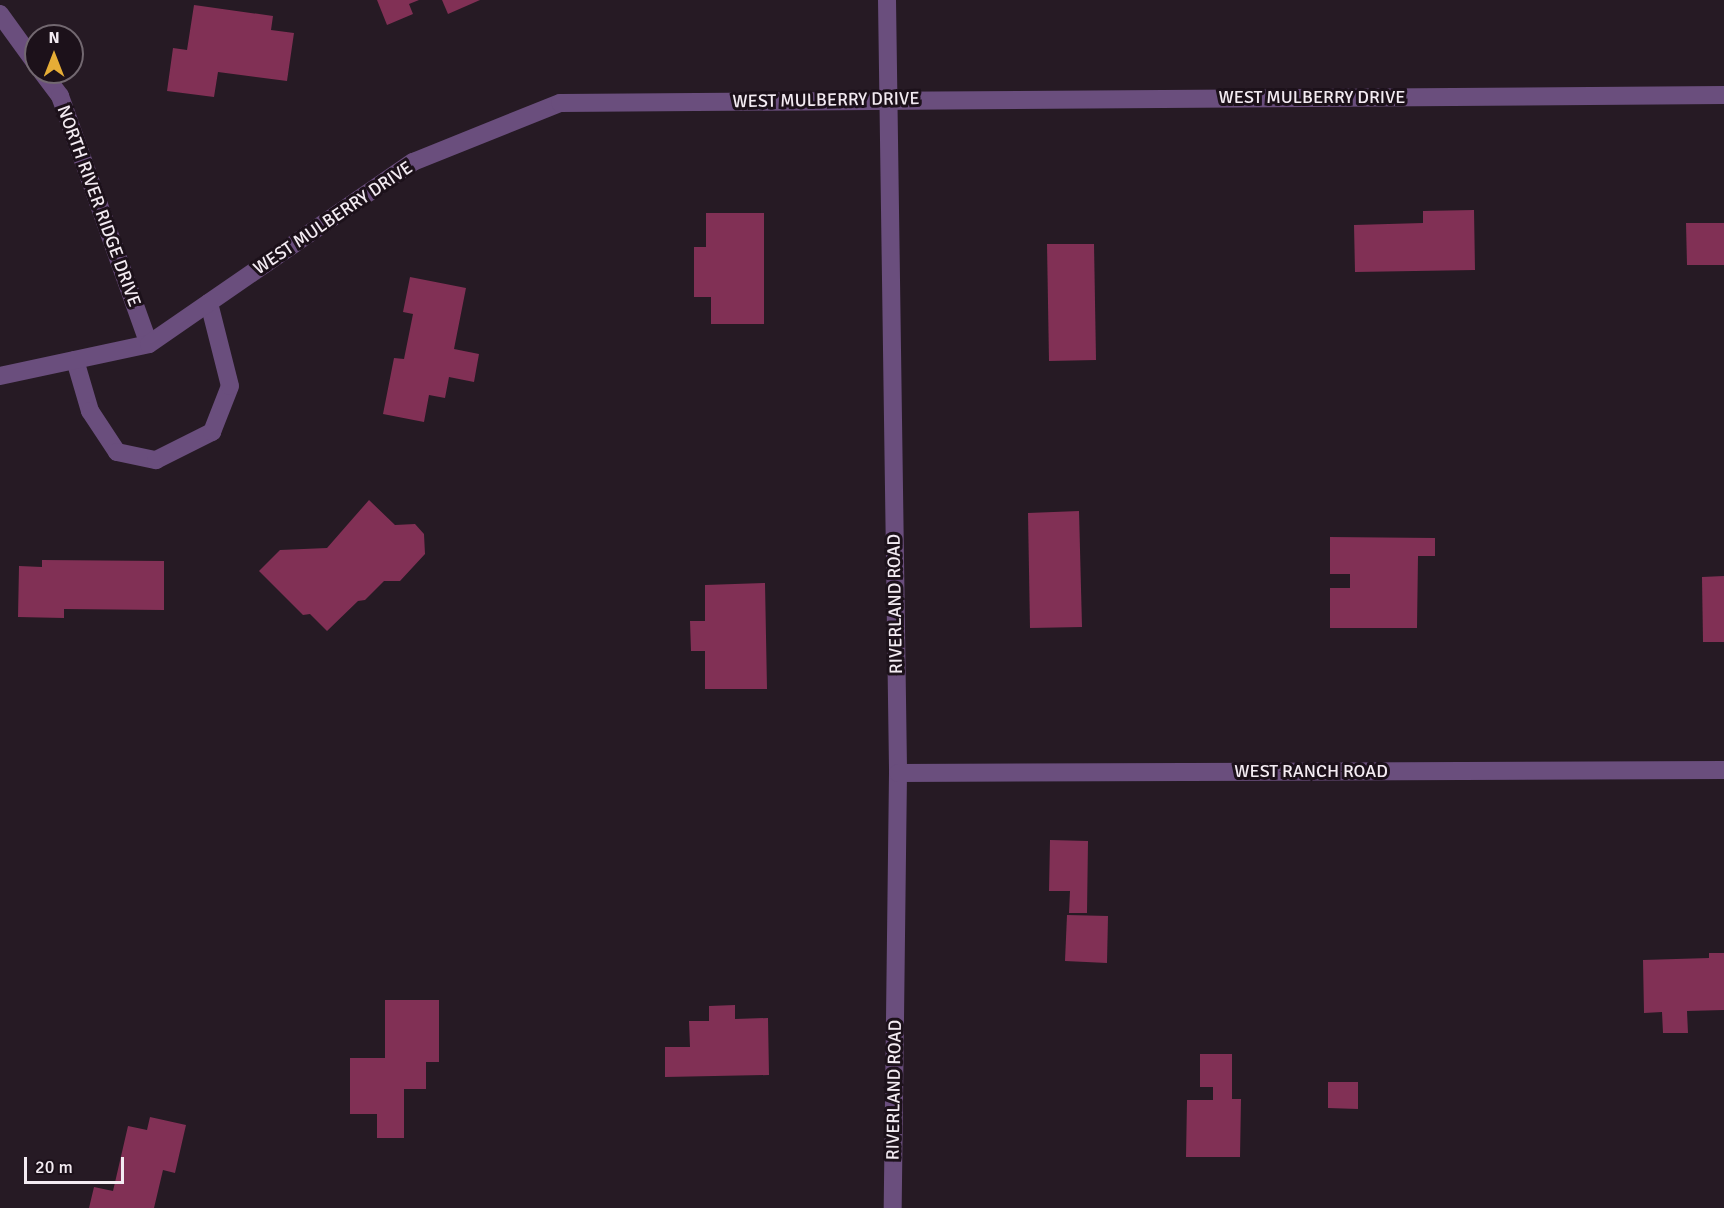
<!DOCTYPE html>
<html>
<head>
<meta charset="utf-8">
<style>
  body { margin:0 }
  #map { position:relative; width:1724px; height:1208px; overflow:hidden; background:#261a24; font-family:Signika,sans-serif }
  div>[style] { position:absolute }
  .building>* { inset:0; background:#813055 }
  .street>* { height:18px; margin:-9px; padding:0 9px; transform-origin:9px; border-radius:9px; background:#6a4e7d }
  span { translate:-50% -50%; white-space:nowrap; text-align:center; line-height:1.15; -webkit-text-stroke:6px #1c111a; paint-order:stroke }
  .street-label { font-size:18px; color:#f3ebf2 }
  .north { position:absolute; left:24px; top:24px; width:60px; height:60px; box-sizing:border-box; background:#1c111a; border:2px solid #726870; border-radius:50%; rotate:0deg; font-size:16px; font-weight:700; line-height:24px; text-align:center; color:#f3ebf2 }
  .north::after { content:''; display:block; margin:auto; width:21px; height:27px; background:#e6ad36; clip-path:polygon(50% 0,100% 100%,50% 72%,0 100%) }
  .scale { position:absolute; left:24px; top:1157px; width:100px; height:27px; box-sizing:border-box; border:3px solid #f3ebf2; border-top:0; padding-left:8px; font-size:18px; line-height:21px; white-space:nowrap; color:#f3ebf2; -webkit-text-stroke:4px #1c111a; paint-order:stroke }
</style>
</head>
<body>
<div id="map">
  <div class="building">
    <div style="clip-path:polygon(377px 0,419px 0,409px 4px,413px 14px,387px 25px)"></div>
    <div style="clip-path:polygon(442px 0,480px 0,448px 14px)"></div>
    <div style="clip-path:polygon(194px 5px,273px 16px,271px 30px,294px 33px,287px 81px,218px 72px,214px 97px,167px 91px,173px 48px,187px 50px)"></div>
    <div style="clip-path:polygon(1474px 210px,1475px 270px,1355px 272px,1354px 225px,1423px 223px,1423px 211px)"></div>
    <div style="clip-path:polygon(706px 213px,764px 213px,764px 324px,711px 324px,711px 297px,694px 297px,694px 247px,706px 247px)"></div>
    <div style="clip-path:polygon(1686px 223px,1724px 223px,1724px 265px,1687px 265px)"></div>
    <div style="clip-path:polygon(1047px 244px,1094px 244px,1096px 360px,1049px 361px)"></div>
    <div style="clip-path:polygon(410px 277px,466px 288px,454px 349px,479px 354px,474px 382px,449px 377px,445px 398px,429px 395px,424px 422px,383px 414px,394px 358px,404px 359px,413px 314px,403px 312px)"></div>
    <div style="clip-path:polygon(369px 500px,395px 525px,415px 524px,424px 534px,425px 554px,400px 581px,384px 581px,365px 600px,358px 601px,327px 631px,310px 614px,303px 615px,259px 571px,280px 550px,327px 548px)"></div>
    <div style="clip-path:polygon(1079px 511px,1082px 627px,1030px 628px,1028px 513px)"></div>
    <div style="clip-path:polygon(1330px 537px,1435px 538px,1435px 556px,1418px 556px,1417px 628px,1330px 628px,1330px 588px,1350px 588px,1350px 574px,1330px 574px)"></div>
    <div style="clip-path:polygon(42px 560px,164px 561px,164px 610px,64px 609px,64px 618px,18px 617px,19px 566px,42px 567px)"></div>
    <div style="clip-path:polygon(1724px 576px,1724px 642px,1703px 642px,1702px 577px)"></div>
    <div style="clip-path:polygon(765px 583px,767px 689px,705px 689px,705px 651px,691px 651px,690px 621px,705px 621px,705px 585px)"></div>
    <div style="clip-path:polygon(1050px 840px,1088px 841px,1087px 913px,1069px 913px,1070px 891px,1049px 891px)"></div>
    <div style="clip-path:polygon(1067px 915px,1108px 916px,1107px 963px,1065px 961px)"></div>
    <div style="clip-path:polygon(1709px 953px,1724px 953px,1724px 1010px,1687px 1011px,1688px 1033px,1663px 1033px,1662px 1012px,1644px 1013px,1643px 960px,1709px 958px)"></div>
    <div style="clip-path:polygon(385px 1000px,439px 1000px,439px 1062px,426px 1062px,426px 1089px,404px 1089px,404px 1138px,377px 1138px,377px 1114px,350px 1114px,350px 1058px,385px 1058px)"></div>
    <div style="clip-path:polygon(735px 1005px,735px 1019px,768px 1018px,769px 1075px,665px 1077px,665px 1047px,690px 1047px,689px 1021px,709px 1021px,709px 1006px)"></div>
    <div style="clip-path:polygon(1200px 1054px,1232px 1054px,1232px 1099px,1241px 1099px,1240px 1157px,1186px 1157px,1187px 1100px,1213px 1100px,1213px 1087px,1200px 1087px)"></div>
    <div style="clip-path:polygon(1328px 1082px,1358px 1082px,1358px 1109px,1328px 1108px)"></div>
    <div style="clip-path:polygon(150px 1117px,186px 1125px,175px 1173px,163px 1170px,154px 1208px,89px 1208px,94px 1187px,113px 1191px,128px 1126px,147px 1130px)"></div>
  </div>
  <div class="street">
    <div style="left:887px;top:0;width:773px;rotate:89.18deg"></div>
    <div style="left:898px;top:773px;width:435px;rotate:90.7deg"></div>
    <div style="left:0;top:14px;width:62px;rotate:54.2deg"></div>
    <div style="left:42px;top:72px;width:30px;rotate:53deg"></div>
    <div style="left:60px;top:96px;width:263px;rotate:70.3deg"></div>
    <div style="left:75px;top:360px;width:53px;rotate:73.6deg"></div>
    <div style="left:90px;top:411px;width:49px;rotate:56.6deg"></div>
    <div style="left:117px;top:452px;width:40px;rotate:12deg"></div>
    <div style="left:156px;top:460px;width:63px;rotate:-26.6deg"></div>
    <div style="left:212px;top:432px;width:49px;rotate:-68.6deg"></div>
    <div style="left:230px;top:386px;width:86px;rotate:-104.2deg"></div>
    <div style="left:0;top:376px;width:152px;rotate:-12.1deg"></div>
    <div style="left:149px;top:344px;width:321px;rotate:-34.6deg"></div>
    <div style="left:413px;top:162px;width:158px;rotate:-21.9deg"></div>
    <div style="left:560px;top:103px;width:1164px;rotate:-0.39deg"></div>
    <div style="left:898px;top:773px;width:826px;rotate:-0.21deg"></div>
  </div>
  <div class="street-label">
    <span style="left:1312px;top:97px">WEST MULBERRY DRIVE</span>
    <span style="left:826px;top:100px;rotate:-1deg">WEST MULBERRY DRIVE</span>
    <span style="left:99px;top:206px;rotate:70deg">NORTH RIVER RIDGE DRIVE</span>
    <span style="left:333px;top:218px;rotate:-34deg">WEST MULBERRY DRIVE</span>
    <span style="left:895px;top:604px;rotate:-91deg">RIVERLAND ROAD</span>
    <span style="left:1311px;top:771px">WEST RANCH ROAD</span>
    <span style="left:894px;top:1090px;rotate:-89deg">RIVERLAND ROAD</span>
  </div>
  <div class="north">N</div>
  <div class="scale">20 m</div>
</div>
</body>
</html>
